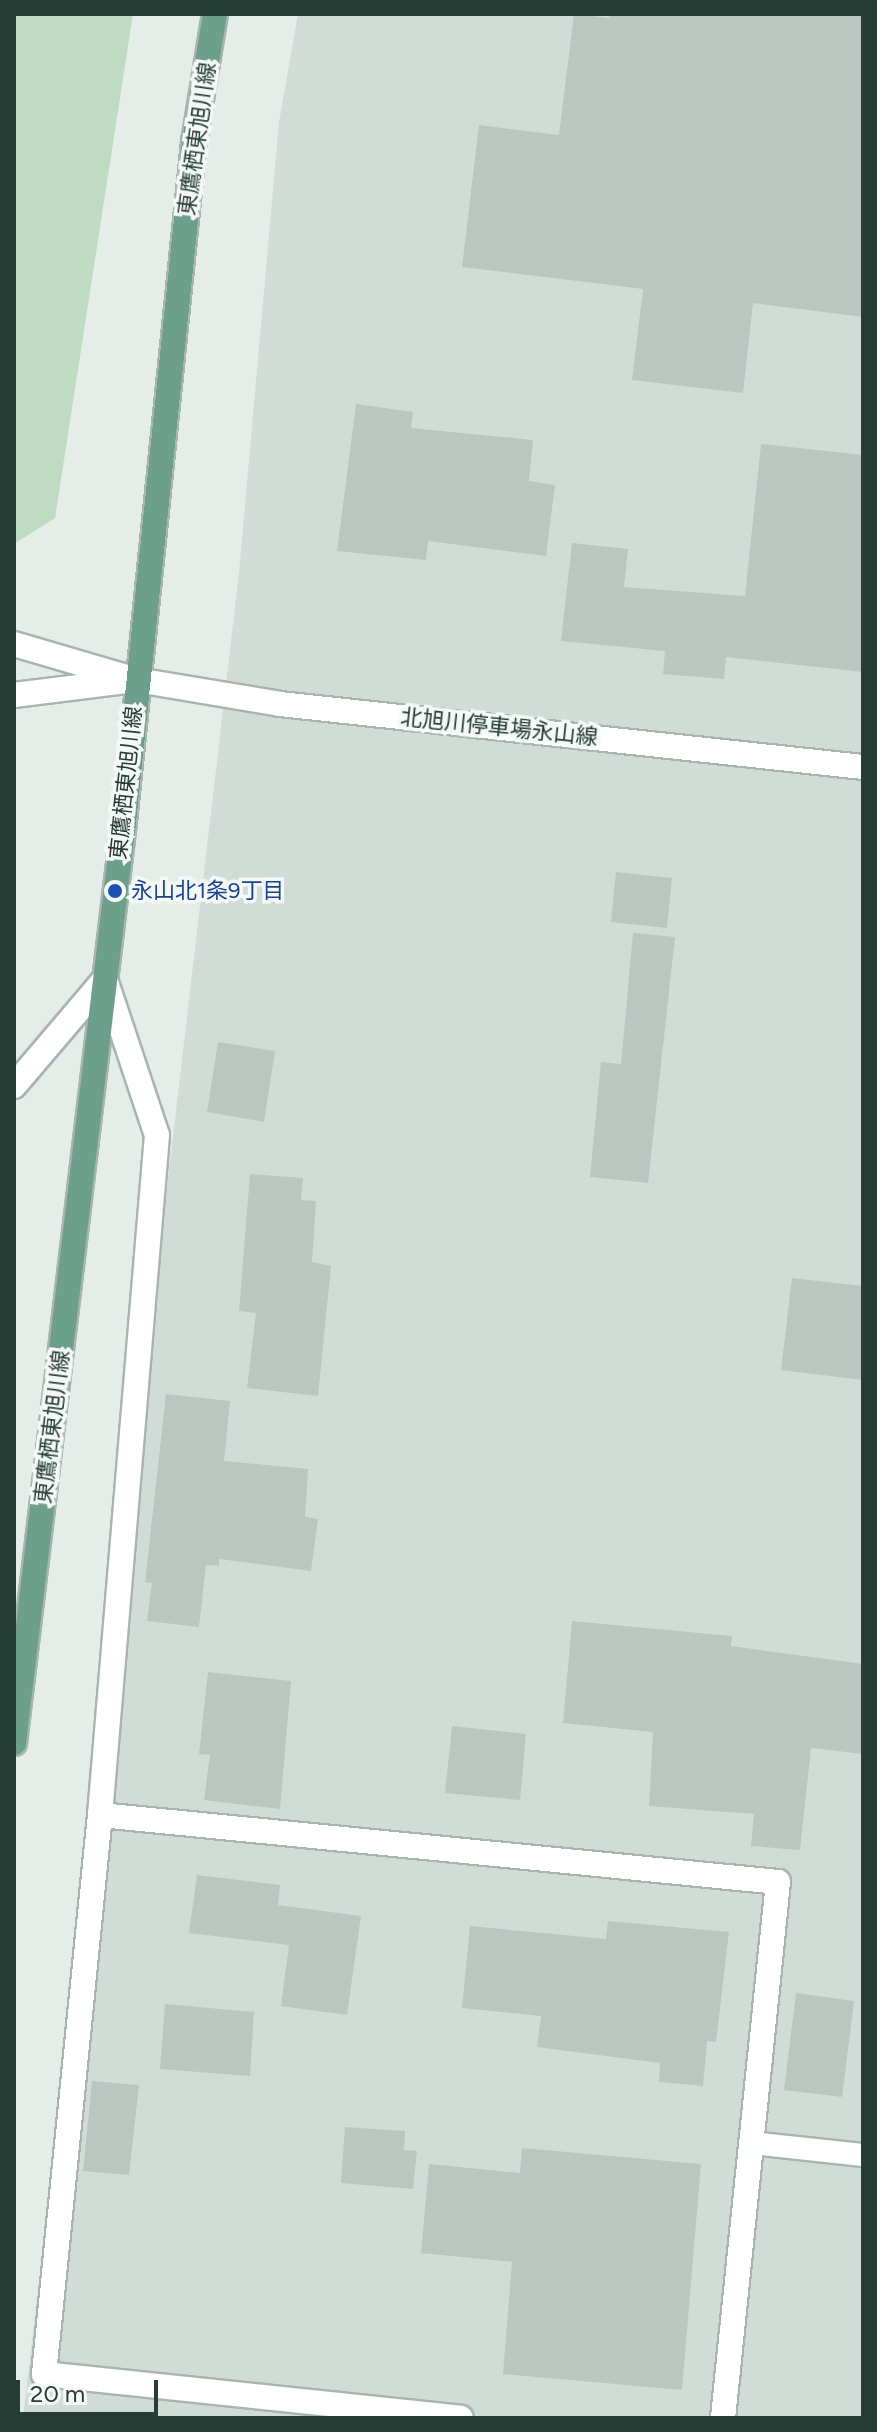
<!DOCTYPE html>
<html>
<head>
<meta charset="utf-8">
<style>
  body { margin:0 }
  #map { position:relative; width:877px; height:2432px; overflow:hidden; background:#e4ede8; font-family:Figtree,"Noto Sans JP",sans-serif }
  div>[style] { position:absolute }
  .built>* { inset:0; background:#d2dcd7 }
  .green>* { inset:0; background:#bfdcc3 }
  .building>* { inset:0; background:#bac7c0 }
  .roads { filter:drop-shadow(2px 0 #a7b5ae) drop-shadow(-2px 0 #a7b5ae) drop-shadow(0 2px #a7b5ae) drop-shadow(0 -2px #a7b5ae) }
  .service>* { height:22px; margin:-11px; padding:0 11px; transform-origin:11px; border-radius:11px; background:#fff }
  .minor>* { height:24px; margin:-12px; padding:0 12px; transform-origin:12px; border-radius:12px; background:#fff }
  .secondary>* { height:24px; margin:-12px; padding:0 12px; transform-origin:12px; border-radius:12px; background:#fff }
  .primary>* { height:24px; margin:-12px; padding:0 12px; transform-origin:12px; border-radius:12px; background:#6c9f8c }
  .dots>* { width:22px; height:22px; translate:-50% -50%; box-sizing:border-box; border:4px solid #f5f9f6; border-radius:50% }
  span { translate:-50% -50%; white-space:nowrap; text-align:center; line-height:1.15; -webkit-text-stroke:7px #f5f9f6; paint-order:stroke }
  .street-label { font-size:22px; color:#253d34 }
  .transit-label { font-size:22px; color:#164399 }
  .left { translate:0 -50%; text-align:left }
  .frame { position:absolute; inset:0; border:16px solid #253d34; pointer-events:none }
  .scale { position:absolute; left:16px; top:2380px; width:142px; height:36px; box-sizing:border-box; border:4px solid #253d34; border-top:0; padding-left:10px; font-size:24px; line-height:28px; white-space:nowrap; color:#253d34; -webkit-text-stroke:6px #f5f9f6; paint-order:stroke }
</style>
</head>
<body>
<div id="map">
  <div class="built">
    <div style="clip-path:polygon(298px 14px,863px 14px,863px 2418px,23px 2418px,239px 573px,279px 122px)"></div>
  </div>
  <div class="green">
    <div style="clip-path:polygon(14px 14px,133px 14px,55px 518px,14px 544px)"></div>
  </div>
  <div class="building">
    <div style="clip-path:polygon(574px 14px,609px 18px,609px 14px,863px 14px,863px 317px,753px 303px,743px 393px,632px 380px,643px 289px,462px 267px,479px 125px,559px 135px)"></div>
    <div style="clip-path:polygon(356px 404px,413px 412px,411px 428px,533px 440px,529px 481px,555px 485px,546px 556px,428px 541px,426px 560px,337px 551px)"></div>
    <div style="clip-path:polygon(761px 444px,863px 455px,863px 672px,726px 657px,724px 679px,663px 674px,665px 651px,561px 641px,572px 543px,628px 549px,624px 587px,745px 596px)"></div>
    <div style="clip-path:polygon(616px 872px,672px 878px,667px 928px,611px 922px)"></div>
    <div style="clip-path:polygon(633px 933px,675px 937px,648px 1183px,590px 1177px,601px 1062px,621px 1064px)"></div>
    <div style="clip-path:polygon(218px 1042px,275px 1051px,264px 1122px,207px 1112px)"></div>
    <div style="clip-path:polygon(250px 1174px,303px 1178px,301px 1200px,316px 1201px,312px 1262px,331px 1266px,318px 1396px,247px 1388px,256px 1313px,239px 1311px)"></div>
    <div style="clip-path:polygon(792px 1278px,863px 1286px,863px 1380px,781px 1370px)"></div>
    <div style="clip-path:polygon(166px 1394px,230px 1401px,224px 1461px,308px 1469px,305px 1517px,318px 1519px,311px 1571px,219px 1559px,219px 1566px,206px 1565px,199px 1627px,147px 1621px,152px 1583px,145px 1582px)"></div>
    <div style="clip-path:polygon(572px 1621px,732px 1636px,731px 1646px,863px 1664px,863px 1754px,811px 1748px,800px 1850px,751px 1846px,754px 1814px,649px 1806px,653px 1732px,563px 1723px)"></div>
    <div style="clip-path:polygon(208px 1672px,291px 1681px,280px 1809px,204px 1800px,210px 1755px,199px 1754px)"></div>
    <div style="clip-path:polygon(452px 1726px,526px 1734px,520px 1800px,445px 1793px)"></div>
    <div style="clip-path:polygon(197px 1875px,280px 1885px,278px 1905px,361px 1916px,347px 2015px,281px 2006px,289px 1945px,189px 1933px)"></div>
    <div style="clip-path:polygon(608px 1921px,729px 1932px,716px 2042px,707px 2041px,703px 2086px,659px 2082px,660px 2063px,537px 2047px,541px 2016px,462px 2008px,470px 1926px,606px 1939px)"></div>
    <div style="clip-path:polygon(796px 1993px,854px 2001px,842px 2097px,784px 2090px)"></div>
    <div style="clip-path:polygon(165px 2004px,254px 2012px,250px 2076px,160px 2069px)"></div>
    <div style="clip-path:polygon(92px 2081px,139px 2085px,129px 2175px,83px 2171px)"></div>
    <div style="clip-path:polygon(345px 2127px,405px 2131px,404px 2150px,417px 2151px,413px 2189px,341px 2183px)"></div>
    <div style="clip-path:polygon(522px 2148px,701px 2164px,682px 2390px,503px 2374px,512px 2262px,421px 2253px,429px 2164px,520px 2173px)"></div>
  </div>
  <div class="roads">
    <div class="service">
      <div style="left:752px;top:2143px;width:112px;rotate:6.2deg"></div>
    </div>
    <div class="minor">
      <div style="left:105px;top:979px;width:164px;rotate:71.6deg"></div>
      <div style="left:157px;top:1135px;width:682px;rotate:94.79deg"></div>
      <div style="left:100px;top:1815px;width:562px;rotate:95.72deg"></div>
      <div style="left:44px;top:2374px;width:419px;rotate:6deg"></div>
      <div style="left:14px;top:1086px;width:140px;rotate:-49.6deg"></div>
      <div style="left:100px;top:1815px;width:681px;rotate:5.64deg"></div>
      <div style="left:778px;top:1882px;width:539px;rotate:95.86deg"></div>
    </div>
    <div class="secondary">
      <div style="left:14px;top:644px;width:128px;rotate:16.3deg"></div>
      <div style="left:137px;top:680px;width:145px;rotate:9.5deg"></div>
      <div style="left:280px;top:704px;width:586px;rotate:6.17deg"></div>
      <div style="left:14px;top:695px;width:113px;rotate:-7.1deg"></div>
    </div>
    <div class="primary">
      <div style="left:14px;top:1743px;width:928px;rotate:-83.19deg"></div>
      <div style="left:124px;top:822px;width:684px;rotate:-84.12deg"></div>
      <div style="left:194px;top:142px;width:130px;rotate:-80.7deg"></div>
    </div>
  </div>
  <div class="dots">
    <div style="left:115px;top:891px;background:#1a4fb4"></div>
  </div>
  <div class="street-label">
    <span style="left:197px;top:139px;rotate:-82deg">東鷹栖東旭川線</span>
    <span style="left:499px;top:727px;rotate:6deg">北旭川停車場永山線</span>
    <span style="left:126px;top:783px;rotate:-84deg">東鷹栖東旭川線</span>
    <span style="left:52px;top:1427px;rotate:-83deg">東鷹栖東旭川線</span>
  </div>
  <div class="transit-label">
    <span class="left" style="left:131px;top:891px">永山北1条9丁目</span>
  </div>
  <div class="frame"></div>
  <div class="scale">20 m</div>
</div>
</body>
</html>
